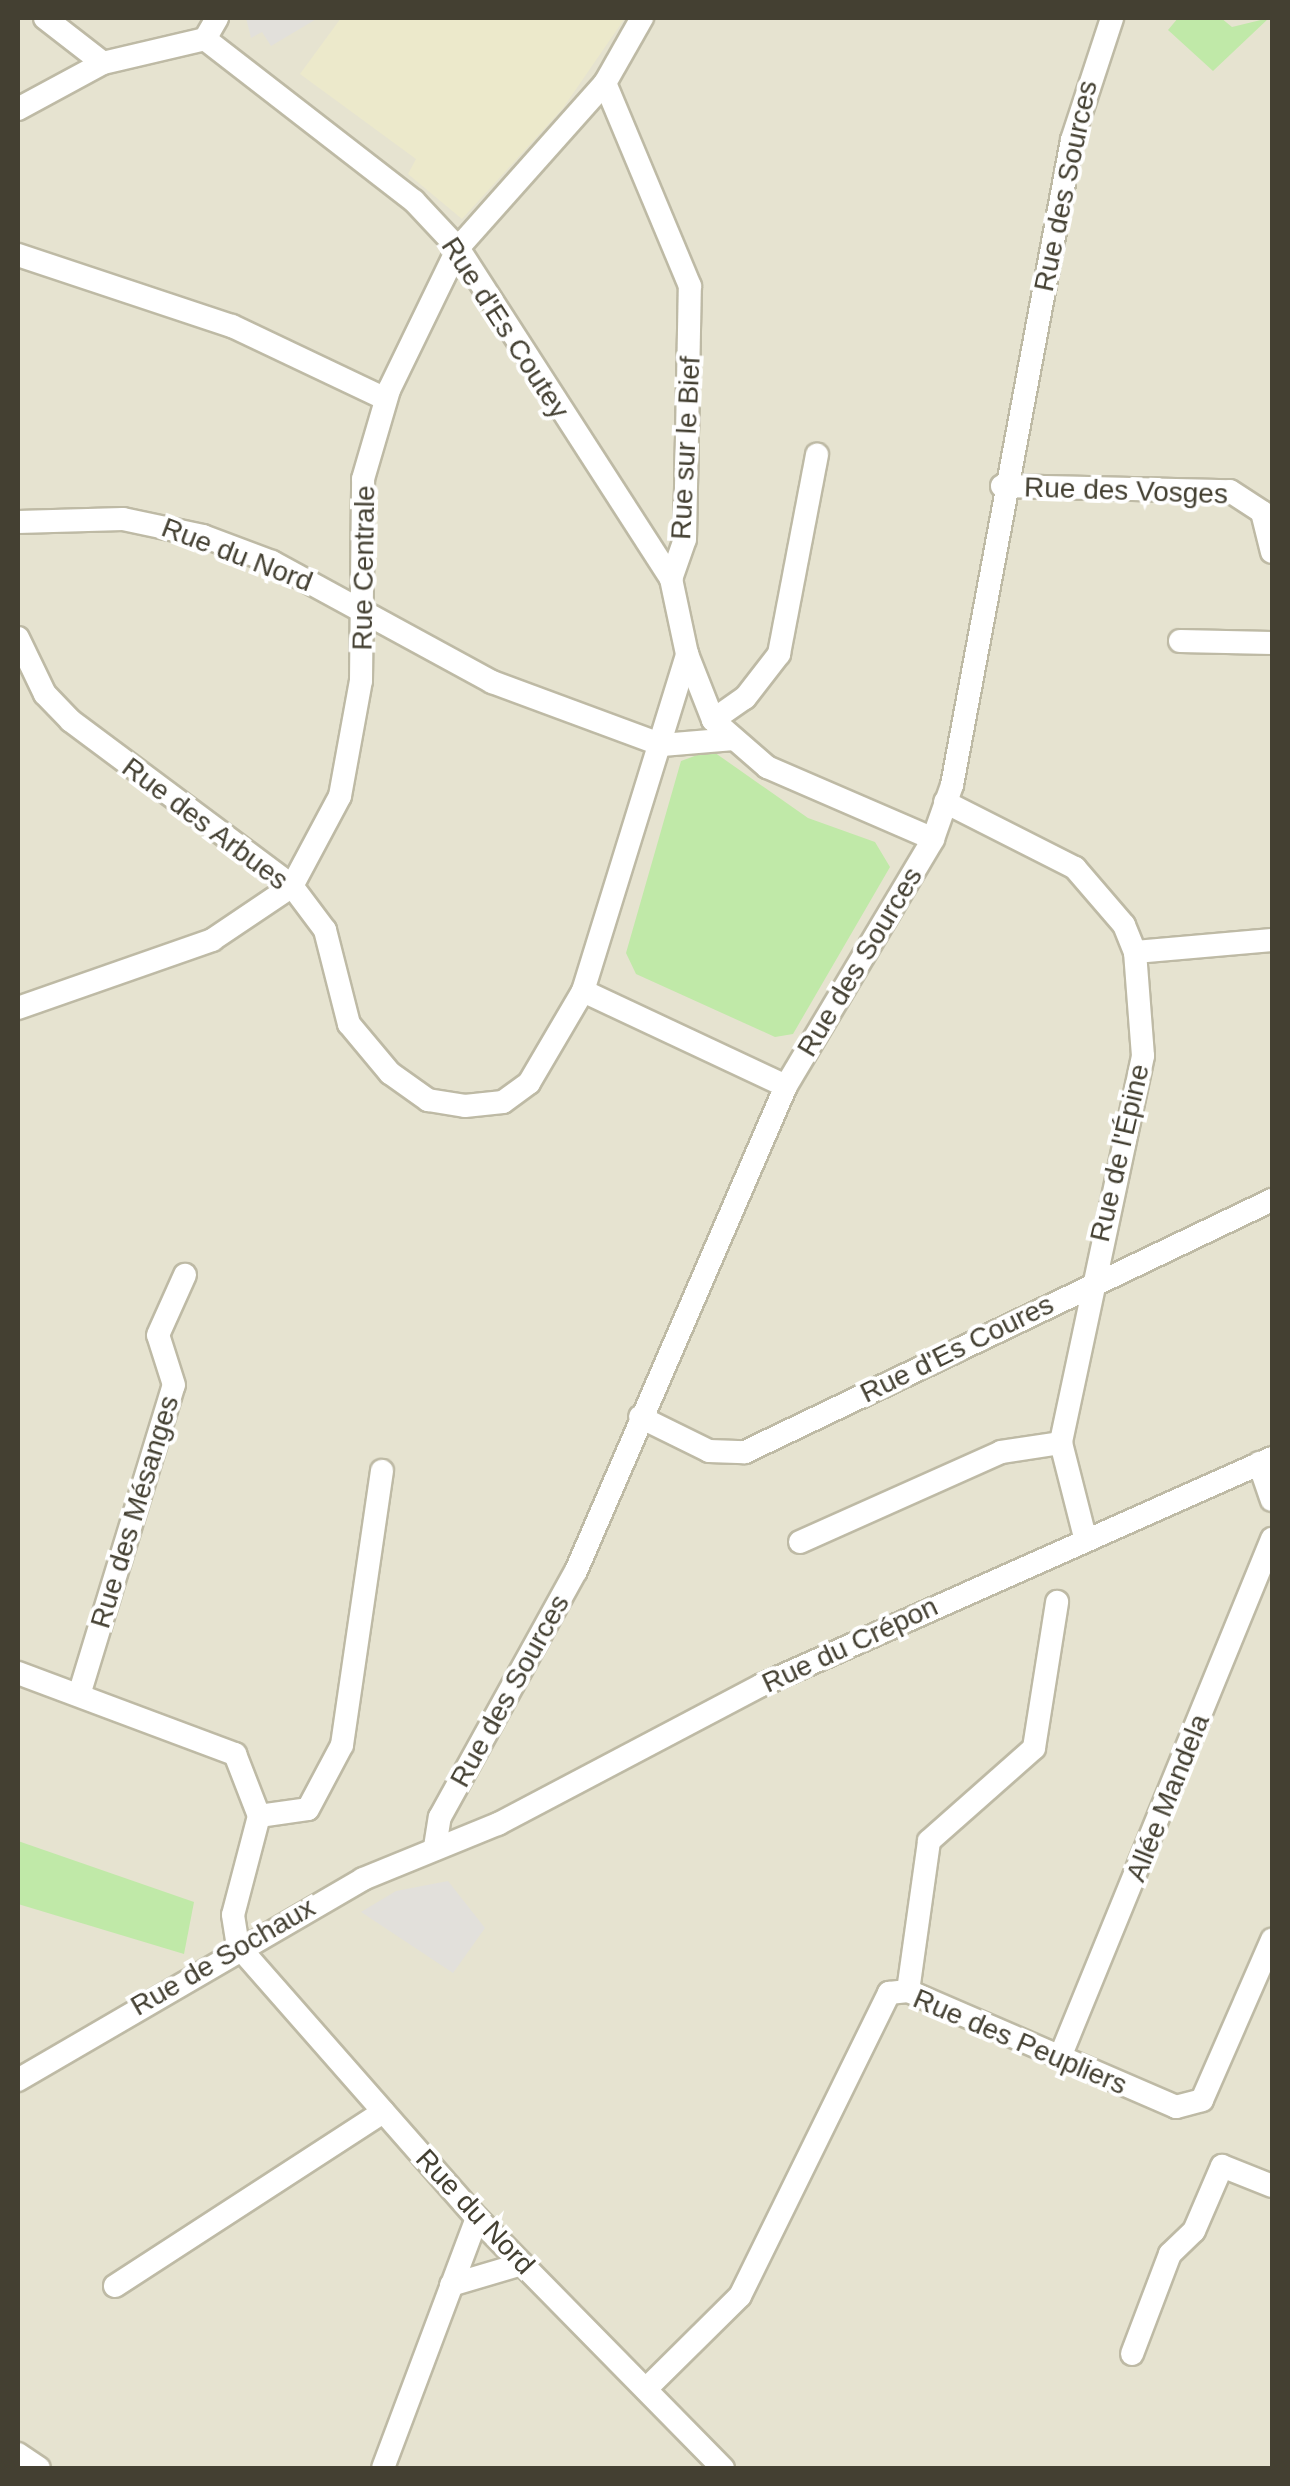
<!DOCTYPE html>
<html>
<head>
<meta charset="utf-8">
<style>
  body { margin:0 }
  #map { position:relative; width:1290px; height:2486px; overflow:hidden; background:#f2f0e2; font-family:Arial,sans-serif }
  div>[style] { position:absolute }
  .residential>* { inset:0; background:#e6e3d0 }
  .education>* { inset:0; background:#ece9cb }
  .green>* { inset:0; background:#c0e9a8 }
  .parking>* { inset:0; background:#e2e0db }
  .roads { filter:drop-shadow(2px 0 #bebaa5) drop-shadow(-2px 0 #bebaa5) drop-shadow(0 2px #bebaa5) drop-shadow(0 -2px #bebaa5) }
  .minor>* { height:22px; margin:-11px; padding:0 11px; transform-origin:11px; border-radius:11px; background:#fff }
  span { translate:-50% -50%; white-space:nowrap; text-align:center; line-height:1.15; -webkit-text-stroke:8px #fff; paint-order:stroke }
  .street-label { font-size:28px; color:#444032 }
  .frame { position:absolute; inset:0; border:20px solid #444032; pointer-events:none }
</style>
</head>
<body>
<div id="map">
  <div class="residential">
    <div style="clip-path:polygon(18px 18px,1272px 18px,1272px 2468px,18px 2468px)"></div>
  </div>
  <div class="education">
    <div style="clip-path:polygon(341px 18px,625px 18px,563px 108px,462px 219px,408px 174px,416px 159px,300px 74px)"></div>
  </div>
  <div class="green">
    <div style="clip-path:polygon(1178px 18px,1221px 18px,1232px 27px,1269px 18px,1213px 71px,1168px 30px)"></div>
    <div style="clip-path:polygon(711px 750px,808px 818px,875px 842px,890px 867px,793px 1034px,775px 1037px,636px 974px,626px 953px,681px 761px)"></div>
    <div style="clip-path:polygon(18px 1841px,194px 1902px,184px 1954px,18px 1904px)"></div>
  </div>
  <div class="parking">
    <div style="clip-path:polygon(246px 18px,318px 18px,271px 46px,262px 32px,251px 38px)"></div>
    <div style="clip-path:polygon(448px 1881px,485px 1928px,453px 1973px,361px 1912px,396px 1891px)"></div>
  </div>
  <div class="roads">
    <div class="minor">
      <div style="left:45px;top:18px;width:73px;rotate:37.8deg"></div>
      <div style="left:205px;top:39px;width:264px;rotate:37.8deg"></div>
      <div style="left:414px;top:201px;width:64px;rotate:46.9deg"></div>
      <div style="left:458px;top:248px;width:394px;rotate:57.2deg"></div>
      <div style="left:18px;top:109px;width:97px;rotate:-28.4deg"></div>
      <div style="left:103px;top:63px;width:105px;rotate:-13.2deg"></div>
      <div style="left:205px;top:39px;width:24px;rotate:-60deg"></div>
      <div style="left:18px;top:255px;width:225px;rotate:18.4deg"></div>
      <div style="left:232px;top:326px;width:170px;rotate:25.4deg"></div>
      <div style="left:1002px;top:486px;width:228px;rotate:1.3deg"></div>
      <div style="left:1230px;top:491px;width:38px;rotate:33deg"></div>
      <div style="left:1262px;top:512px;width:41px;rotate:76deg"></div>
      <div style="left:18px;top:522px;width:105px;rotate:-1.6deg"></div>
      <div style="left:123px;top:519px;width:82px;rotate:12deg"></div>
      <div style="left:203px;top:536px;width:74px;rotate:20.6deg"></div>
      <div style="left:272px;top:562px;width:251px;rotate:28.6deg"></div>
      <div style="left:492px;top:682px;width:181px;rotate:20.3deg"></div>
      <div style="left:18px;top:638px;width:62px;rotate:64.3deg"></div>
      <div style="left:45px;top:694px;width:37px;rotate:46deg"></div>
      <div style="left:71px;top:721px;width:276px;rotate:36.7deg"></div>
      <div style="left:292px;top:886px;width:55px;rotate:53.1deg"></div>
      <div style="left:325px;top:930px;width:97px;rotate:75.7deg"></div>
      <div style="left:349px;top:1024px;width:64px;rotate:50.1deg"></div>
      <div style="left:390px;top:1073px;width:47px;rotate:35.4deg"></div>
      <div style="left:428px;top:1100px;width:37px;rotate:9deg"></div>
      <div style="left:465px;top:1106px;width:38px;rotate:-6deg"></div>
      <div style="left:503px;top:1102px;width:32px;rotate:-36deg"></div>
      <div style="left:529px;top:1083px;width:107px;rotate:-59.6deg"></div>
      <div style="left:583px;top:991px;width:353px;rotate:-72.8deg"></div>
      <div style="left:687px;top:654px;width:77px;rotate:-102deg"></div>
      <div style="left:671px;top:579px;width:42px;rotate:-70.7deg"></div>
      <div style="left:685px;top:539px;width:253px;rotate:-88.9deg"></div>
      <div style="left:690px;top:286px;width:220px;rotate:-112.7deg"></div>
      <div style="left:1180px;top:641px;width:92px;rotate:1.2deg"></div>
      <div style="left:687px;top:654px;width:71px;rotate:68.5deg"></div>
      <div style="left:713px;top:720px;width:72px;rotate:41deg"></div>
      <div style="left:767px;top:767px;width:181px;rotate:23.4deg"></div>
      <div style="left:713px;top:720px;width:39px;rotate:-35deg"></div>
      <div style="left:745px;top:698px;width:56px;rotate:-52.3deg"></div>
      <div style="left:779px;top:654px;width:203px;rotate:-79.2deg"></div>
      <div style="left:662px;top:745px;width:72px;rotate:-4.8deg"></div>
      <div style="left:945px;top:802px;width:146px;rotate:26.9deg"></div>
      <div style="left:1075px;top:868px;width:75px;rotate:49.3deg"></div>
      <div style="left:1124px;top:925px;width:29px;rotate:68deg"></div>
      <div style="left:1135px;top:952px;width:104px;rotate:85.6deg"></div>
      <div style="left:1143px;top:1056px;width:396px;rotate:102deg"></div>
      <div style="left:1061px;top:1443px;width:97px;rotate:75.7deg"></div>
      <div style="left:1135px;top:952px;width:138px;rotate:-5deg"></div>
      <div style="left:583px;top:991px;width:224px;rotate:25.1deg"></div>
      <div style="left:18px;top:1008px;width:206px;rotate:-19.3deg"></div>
      <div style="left:212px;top:940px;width:97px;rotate:-34deg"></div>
      <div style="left:292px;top:886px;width:102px;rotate:-61.9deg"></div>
      <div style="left:340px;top:796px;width:117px;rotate:-79.7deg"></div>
      <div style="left:361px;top:681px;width:202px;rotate:-89.4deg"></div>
      <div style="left:363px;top:479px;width:93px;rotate:-73.7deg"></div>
      <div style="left:389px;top:390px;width:158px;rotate:-64.1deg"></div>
      <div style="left:458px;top:248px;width:221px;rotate:-48.3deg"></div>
      <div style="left:605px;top:83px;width:75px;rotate:-60.4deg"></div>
      <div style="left:640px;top:1417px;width:77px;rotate:26.2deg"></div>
      <div style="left:709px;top:1451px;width:36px;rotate:2deg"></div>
      <div style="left:745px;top:1452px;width:584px;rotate:-25.56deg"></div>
      <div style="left:1259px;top:1463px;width:39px;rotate:71deg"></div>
      <div style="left:800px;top:1542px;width:220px;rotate:-24.1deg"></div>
      <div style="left:1001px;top:1452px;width:61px;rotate:-8.5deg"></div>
      <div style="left:18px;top:1673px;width:232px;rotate:20.5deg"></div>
      <div style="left:235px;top:1754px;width:66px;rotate:68.8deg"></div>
      <div style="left:259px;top:1816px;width:102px;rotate:104.7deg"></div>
      <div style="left:233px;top:1915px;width:31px;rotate:81deg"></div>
      <div style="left:238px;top:1946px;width:362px;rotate:48.7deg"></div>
      <div style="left:477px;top:2218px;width:351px;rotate:45.5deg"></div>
      <div style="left:79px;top:1695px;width:324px;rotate:-73deg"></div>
      <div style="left:174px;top:1385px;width:52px;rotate:-107.7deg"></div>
      <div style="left:158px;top:1335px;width:66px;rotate:-65.8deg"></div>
      <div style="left:259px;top:1816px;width:49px;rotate:-8.1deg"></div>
      <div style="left:308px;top:1809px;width:72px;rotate:-62deg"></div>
      <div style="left:342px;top:1745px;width:277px;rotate:-81.7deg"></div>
      <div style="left:435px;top:1847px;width:30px;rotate:-81deg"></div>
      <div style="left:440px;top:1817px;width:281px;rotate:-61.1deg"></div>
      <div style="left:576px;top:1571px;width:529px;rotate:-66.59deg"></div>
      <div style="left:786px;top:1086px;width:287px;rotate:-59.2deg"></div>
      <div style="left:933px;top:839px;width:57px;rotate:-70.6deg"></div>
      <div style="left:952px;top:785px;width:656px;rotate:-79.46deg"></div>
      <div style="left:1072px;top:140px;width:128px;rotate:-71.8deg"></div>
      <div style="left:908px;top:1991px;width:151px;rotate:-82deg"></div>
      <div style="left:929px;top:1841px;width:140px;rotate:-41.5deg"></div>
      <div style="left:1034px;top:1748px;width:148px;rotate:-81deg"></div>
      <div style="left:1060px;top:2057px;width:560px;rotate:-67.74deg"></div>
      <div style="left:18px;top:2080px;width:399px;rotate:-30.2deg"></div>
      <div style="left:363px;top:1879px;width:146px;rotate:-22.2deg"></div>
      <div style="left:498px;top:1824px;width:298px;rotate:-27.8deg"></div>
      <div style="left:762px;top:1685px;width:558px;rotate:-23.99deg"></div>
      <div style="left:451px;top:2285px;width:74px;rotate:-16.5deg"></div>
      <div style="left:115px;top:2286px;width:320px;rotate:-33deg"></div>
      <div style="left:1132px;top:2354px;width:107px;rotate:-69.2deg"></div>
      <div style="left:1170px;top:2254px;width:33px;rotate:-44deg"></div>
      <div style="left:1194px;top:2231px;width:71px;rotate:-66.7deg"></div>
      <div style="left:1222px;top:2166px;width:54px;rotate:21.8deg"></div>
      <div style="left:646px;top:2389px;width:132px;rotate:-44.7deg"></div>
      <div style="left:740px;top:2296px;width:338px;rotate:-63.8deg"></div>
      <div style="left:889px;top:1993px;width:19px;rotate:-6deg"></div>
      <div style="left:908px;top:1991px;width:292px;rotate:23.4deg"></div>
      <div style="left:1176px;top:2107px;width:27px;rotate:-15deg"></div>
      <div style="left:1202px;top:2100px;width:175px;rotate:-66.4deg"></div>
      <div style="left:18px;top:2454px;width:25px;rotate:34deg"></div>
      <div style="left:383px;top:2468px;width:267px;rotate:-69.4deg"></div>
    </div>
  </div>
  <div class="street-label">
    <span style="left:1066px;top:186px;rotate:-78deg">Rue des Sources</span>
    <span style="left:505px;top:328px;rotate:57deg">Rue d'Es Coutey</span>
    <span style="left:686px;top:448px;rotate:-87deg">Rue sur le Bief</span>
    <span style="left:1126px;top:491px;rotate:2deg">Rue des Vosges</span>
    <span style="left:237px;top:555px;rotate:21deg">Rue du Nord</span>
    <span style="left:364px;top:568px;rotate:-89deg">Rue Centrale</span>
    <span style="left:205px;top:824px;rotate:37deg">Rue des Arbues</span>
    <span style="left:860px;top:962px;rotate:-59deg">Rue des Sources</span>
    <span style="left:1120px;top:1153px;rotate:-77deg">Rue de l'Épine</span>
    <span style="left:957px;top:1349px;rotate:-26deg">Rue d'Es Coures</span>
    <span style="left:135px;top:1512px;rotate:-73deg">Rue des Mésanges</span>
    <span style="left:850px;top:1645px;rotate:-25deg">Rue du Crépon</span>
    <span style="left:510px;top:1691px;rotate:-61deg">Rue des Sources</span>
    <span style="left:1168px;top:1798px;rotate:-68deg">Allée Mandela</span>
    <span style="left:223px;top:1957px;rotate:-30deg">Rue de Sochaux</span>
    <span style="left:1020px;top:2042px;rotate:23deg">Rue des Peupliers</span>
    <span style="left:475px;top:2212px;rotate:47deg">Rue du Nord</span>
  </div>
  <div class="frame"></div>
</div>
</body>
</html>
